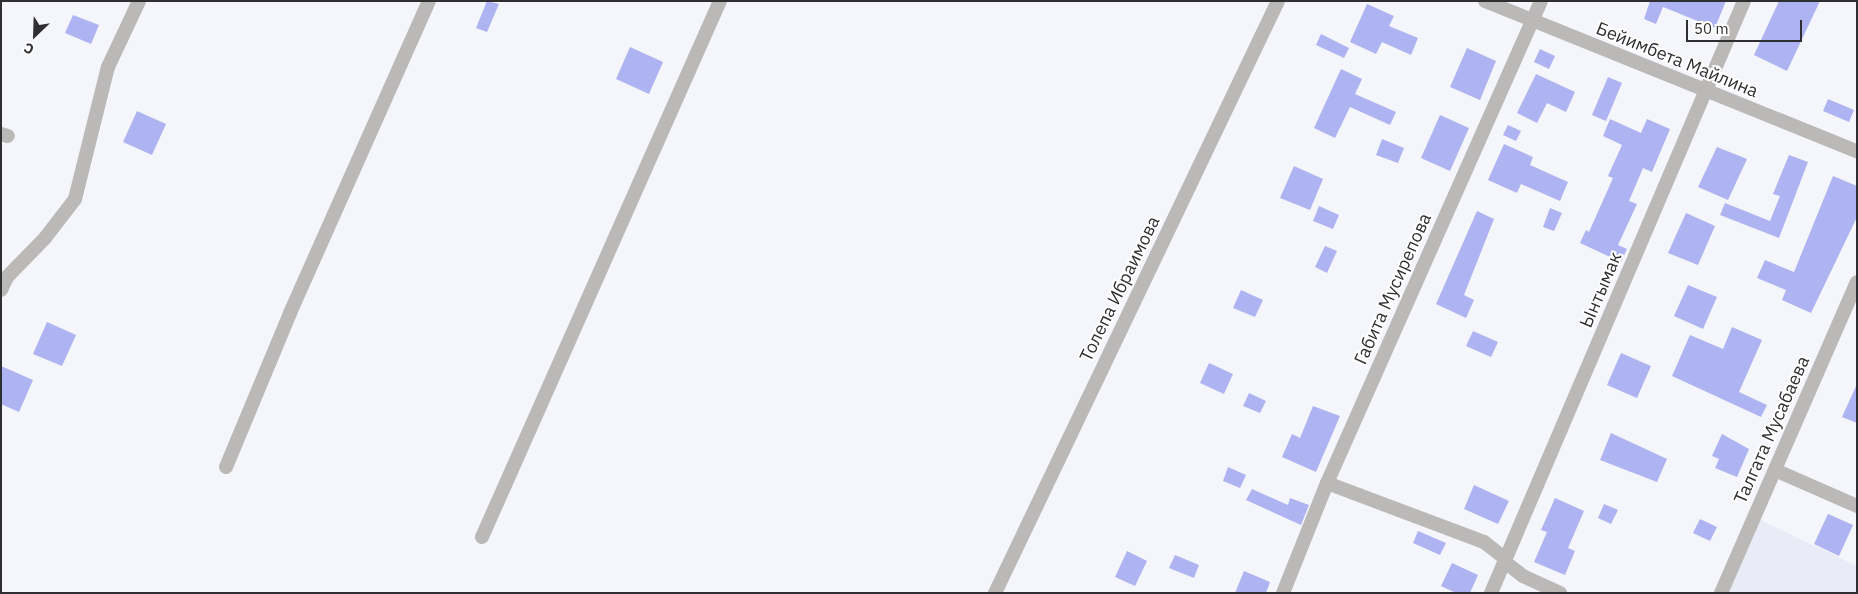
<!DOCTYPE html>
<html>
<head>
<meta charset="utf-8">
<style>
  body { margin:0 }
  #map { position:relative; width:1858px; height:594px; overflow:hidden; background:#f5f6fb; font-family:"IBM Plex Sans",sans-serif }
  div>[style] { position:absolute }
  .built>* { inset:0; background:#e9ebf7 }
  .building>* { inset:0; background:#aeb3f2 }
  .street>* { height:14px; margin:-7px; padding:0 7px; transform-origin:7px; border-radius:7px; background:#bab9b7 }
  span { translate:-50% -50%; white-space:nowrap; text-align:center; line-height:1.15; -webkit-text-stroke:4px #fff; paint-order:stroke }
  .street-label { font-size:18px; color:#2f2f31 }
  .frame { position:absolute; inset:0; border:2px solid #2f2f31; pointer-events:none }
  .north { position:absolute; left:10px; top:10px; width:50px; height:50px; -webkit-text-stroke:4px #fff; paint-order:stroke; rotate:204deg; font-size:14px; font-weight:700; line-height:20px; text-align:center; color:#2f2f31 }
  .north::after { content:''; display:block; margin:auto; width:18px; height:22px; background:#2f2f31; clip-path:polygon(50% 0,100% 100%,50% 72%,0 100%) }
  .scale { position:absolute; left:1686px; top:20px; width:116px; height:22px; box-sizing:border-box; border:2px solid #2f2f31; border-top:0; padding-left:6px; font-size:15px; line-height:18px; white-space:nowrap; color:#2f2f31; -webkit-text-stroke:4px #fff; paint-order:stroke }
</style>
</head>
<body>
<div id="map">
  <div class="built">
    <div style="clip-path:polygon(1760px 520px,1857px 566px,1857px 593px,1728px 593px)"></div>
  </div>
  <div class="building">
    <div style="clip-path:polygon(487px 1px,499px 4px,487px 32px,476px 28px)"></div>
    <div style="clip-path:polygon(1650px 1px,1726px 1px,1715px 28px,1663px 7px,1656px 24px,1644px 19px)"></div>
    <div style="clip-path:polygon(1779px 1px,1820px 1px,1787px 71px,1754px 55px)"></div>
    <div style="clip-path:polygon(1367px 4px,1394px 16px,1389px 26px,1418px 38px,1411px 55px,1382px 42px,1376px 54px,1350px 42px)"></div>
    <div style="clip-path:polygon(73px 15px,99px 25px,91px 44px,65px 33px)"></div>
    <div style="clip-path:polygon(1321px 34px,1349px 48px,1344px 58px,1316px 45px)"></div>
    <div style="clip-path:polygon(630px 47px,663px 62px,649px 94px,616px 79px)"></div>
    <div style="clip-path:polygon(1467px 48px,1496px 61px,1480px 100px,1450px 87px)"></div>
    <div style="clip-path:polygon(1540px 49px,1555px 56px,1549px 69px,1534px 62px)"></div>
    <div style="clip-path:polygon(1341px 69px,1362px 79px,1355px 94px,1396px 112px,1390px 125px,1350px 107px,1335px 138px,1314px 128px)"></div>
    <div style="clip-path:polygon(1536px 74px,1575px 92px,1566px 112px,1547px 103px,1537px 123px,1517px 113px)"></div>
    <div style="clip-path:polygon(1608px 77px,1622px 83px,1606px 121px,1592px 115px)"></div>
    <div style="clip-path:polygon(1828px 99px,1854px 110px,1849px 122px,1823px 111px)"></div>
    <div style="clip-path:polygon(137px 111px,166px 124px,152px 155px,123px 142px)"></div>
    <div style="clip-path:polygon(1440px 115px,1469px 128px,1450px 171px,1421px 158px)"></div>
    <div style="clip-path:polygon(1610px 119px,1641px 133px,1647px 119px,1670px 129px,1652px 172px,1643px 168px,1629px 201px,1637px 204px,1618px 245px,1627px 249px,1621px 262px,1580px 243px,1586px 230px,1589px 232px,1613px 178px,1608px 176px,1622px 145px,1603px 136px)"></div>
    <div style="clip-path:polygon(1508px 125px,1521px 131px,1516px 141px,1503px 135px)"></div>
    <div style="clip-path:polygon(1382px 139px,1404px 148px,1398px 163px,1376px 155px)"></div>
    <div style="clip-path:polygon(1504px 144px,1533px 157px,1530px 165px,1568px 182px,1560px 201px,1521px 184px,1517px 193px,1488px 180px)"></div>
    <div style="clip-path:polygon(1717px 147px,1747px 159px,1728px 200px,1698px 187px)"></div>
    <div style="clip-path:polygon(1789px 155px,1808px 162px,1779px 238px,1720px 215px,1725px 203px,1770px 221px,1780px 196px,1773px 194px)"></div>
    <div style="clip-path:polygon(1294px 166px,1323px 179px,1310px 210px,1280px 198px)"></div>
    <div style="clip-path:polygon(1833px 176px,1857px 186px,1857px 217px,1811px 313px,1782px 300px,1786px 290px,1757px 278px,1765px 260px,1794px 272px)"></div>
    <div style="clip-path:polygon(1319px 206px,1339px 215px,1333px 229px,1313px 221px)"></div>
    <div style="clip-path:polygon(1550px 208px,1562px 213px,1554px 231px,1543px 227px)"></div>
    <div style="clip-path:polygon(1477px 211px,1494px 219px,1464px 295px,1474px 300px,1466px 318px,1436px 304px)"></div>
    <div style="clip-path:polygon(1686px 213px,1715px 226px,1698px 265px,1668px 253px)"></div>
    <div style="clip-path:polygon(1325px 246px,1337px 251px,1327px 273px,1315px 267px)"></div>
    <div style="clip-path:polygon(1688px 285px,1717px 297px,1703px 329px,1674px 316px)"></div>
    <div style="clip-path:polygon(1241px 290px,1263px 300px,1255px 317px,1233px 308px)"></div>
    <div style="clip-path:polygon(47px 322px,76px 335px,62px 366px,33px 354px)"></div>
    <div style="clip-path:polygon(1732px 327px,1762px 340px,1739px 392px,1767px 405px,1761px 417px,1672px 376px,1690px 335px,1723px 349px)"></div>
    <div style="clip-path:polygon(1473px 331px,1498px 342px,1491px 357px,1466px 346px)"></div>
    <div style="clip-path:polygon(1621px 353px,1651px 366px,1637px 398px,1607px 385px)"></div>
    <div style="clip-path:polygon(1209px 363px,1233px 374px,1224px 394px,1200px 383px)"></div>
    <div style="clip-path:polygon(1px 366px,33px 380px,19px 412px,1px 404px)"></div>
    <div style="clip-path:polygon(1857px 384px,1857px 423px,1842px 417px)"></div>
    <div style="clip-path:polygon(1249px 393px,1266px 401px,1260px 413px,1243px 406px)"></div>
    <div style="clip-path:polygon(1313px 406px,1340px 416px,1316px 472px,1282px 457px,1292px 434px,1300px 438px)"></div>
    <div style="clip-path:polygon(1611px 433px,1667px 459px,1657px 482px,1600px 460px)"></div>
    <div style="clip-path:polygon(1722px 434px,1749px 449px,1737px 477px,1715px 468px,1719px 459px,1712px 456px)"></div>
    <div style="clip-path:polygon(1228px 467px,1246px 475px,1240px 488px,1223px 481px)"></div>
    <div style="clip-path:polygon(1474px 485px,1509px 501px,1498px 524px,1464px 509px)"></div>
    <div style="clip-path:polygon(1252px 489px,1288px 505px,1290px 498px,1309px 505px,1301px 525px,1246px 500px)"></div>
    <div style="clip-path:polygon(1555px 498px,1584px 511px,1568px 548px,1575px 551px,1565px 575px,1534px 562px,1547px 532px,1541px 530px)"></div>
    <div style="clip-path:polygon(1604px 504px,1618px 510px,1611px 524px,1598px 518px)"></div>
    <div style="clip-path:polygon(1828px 514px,1853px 525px,1839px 556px,1814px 544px)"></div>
    <div style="clip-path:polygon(1700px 519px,1717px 527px,1710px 541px,1693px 533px)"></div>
    <div style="clip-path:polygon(1418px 531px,1446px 543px,1440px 555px,1413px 543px)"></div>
    <div style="clip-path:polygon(1127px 551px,1147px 561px,1135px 586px,1115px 577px)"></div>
    <div style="clip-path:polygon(1175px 555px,1199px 565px,1194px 578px,1169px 568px)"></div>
    <div style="clip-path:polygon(1452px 563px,1478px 575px,1470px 593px,1456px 593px,1441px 586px)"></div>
    <div style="clip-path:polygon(1244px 571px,1270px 582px,1266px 593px,1235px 593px)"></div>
  </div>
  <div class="street">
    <div style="left:1485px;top:1px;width:401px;rotate:22deg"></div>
    <div style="left:1px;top:134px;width:7px;rotate:16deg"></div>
    <div style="left:1px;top:290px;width:14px;rotate:-65deg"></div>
    <div style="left:7px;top:277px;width:54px;rotate:-45.7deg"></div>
    <div style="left:45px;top:238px;width:49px;rotate:-52.4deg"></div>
    <div style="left:75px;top:199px;width:136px;rotate:-76deg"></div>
    <div style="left:108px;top:67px;width:73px;rotate:-64.8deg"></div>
    <div style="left:226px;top:467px;width:167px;rotate:-67.4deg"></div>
    <div style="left:290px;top:313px;width:342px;rotate:-66deg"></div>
    <div style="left:1775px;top:470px;width:90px;rotate:23.7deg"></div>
    <div style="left:1327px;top:483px;width:168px;rotate:20.6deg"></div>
    <div style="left:1484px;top:542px;width:28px;rotate:38deg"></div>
    <div style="left:482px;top:537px;width:586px;rotate:-66.06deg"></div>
    <div style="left:1505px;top:562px;width:23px;rotate:38deg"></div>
    <div style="left:1523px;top:576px;width:41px;rotate:24.7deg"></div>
    <div style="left:995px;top:593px;width:656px;rotate:-64.45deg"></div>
    <div style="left:1283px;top:593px;width:118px;rotate:-68.2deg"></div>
    <div style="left:1327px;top:483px;width:527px;rotate:-66.06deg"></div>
    <div style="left:1491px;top:593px;width:644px;rotate:-66.86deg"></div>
    <div style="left:1721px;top:593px;width:339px;rotate:-66.4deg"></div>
  </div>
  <div class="street-label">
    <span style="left:1677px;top:60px;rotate:22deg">Бейимбета Майлина</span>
    <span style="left:1120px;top:289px;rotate:-64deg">Толепа Ибраимова</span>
    <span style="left:1393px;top:289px;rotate:-66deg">Габита Мусирепова</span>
    <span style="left:1601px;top:290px;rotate:-67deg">Ынтымак</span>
    <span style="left:1772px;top:430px;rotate:-66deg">Талгата Мусабаева</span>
  </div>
  <div class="frame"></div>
  <div class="north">С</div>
  <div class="scale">50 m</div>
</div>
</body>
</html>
